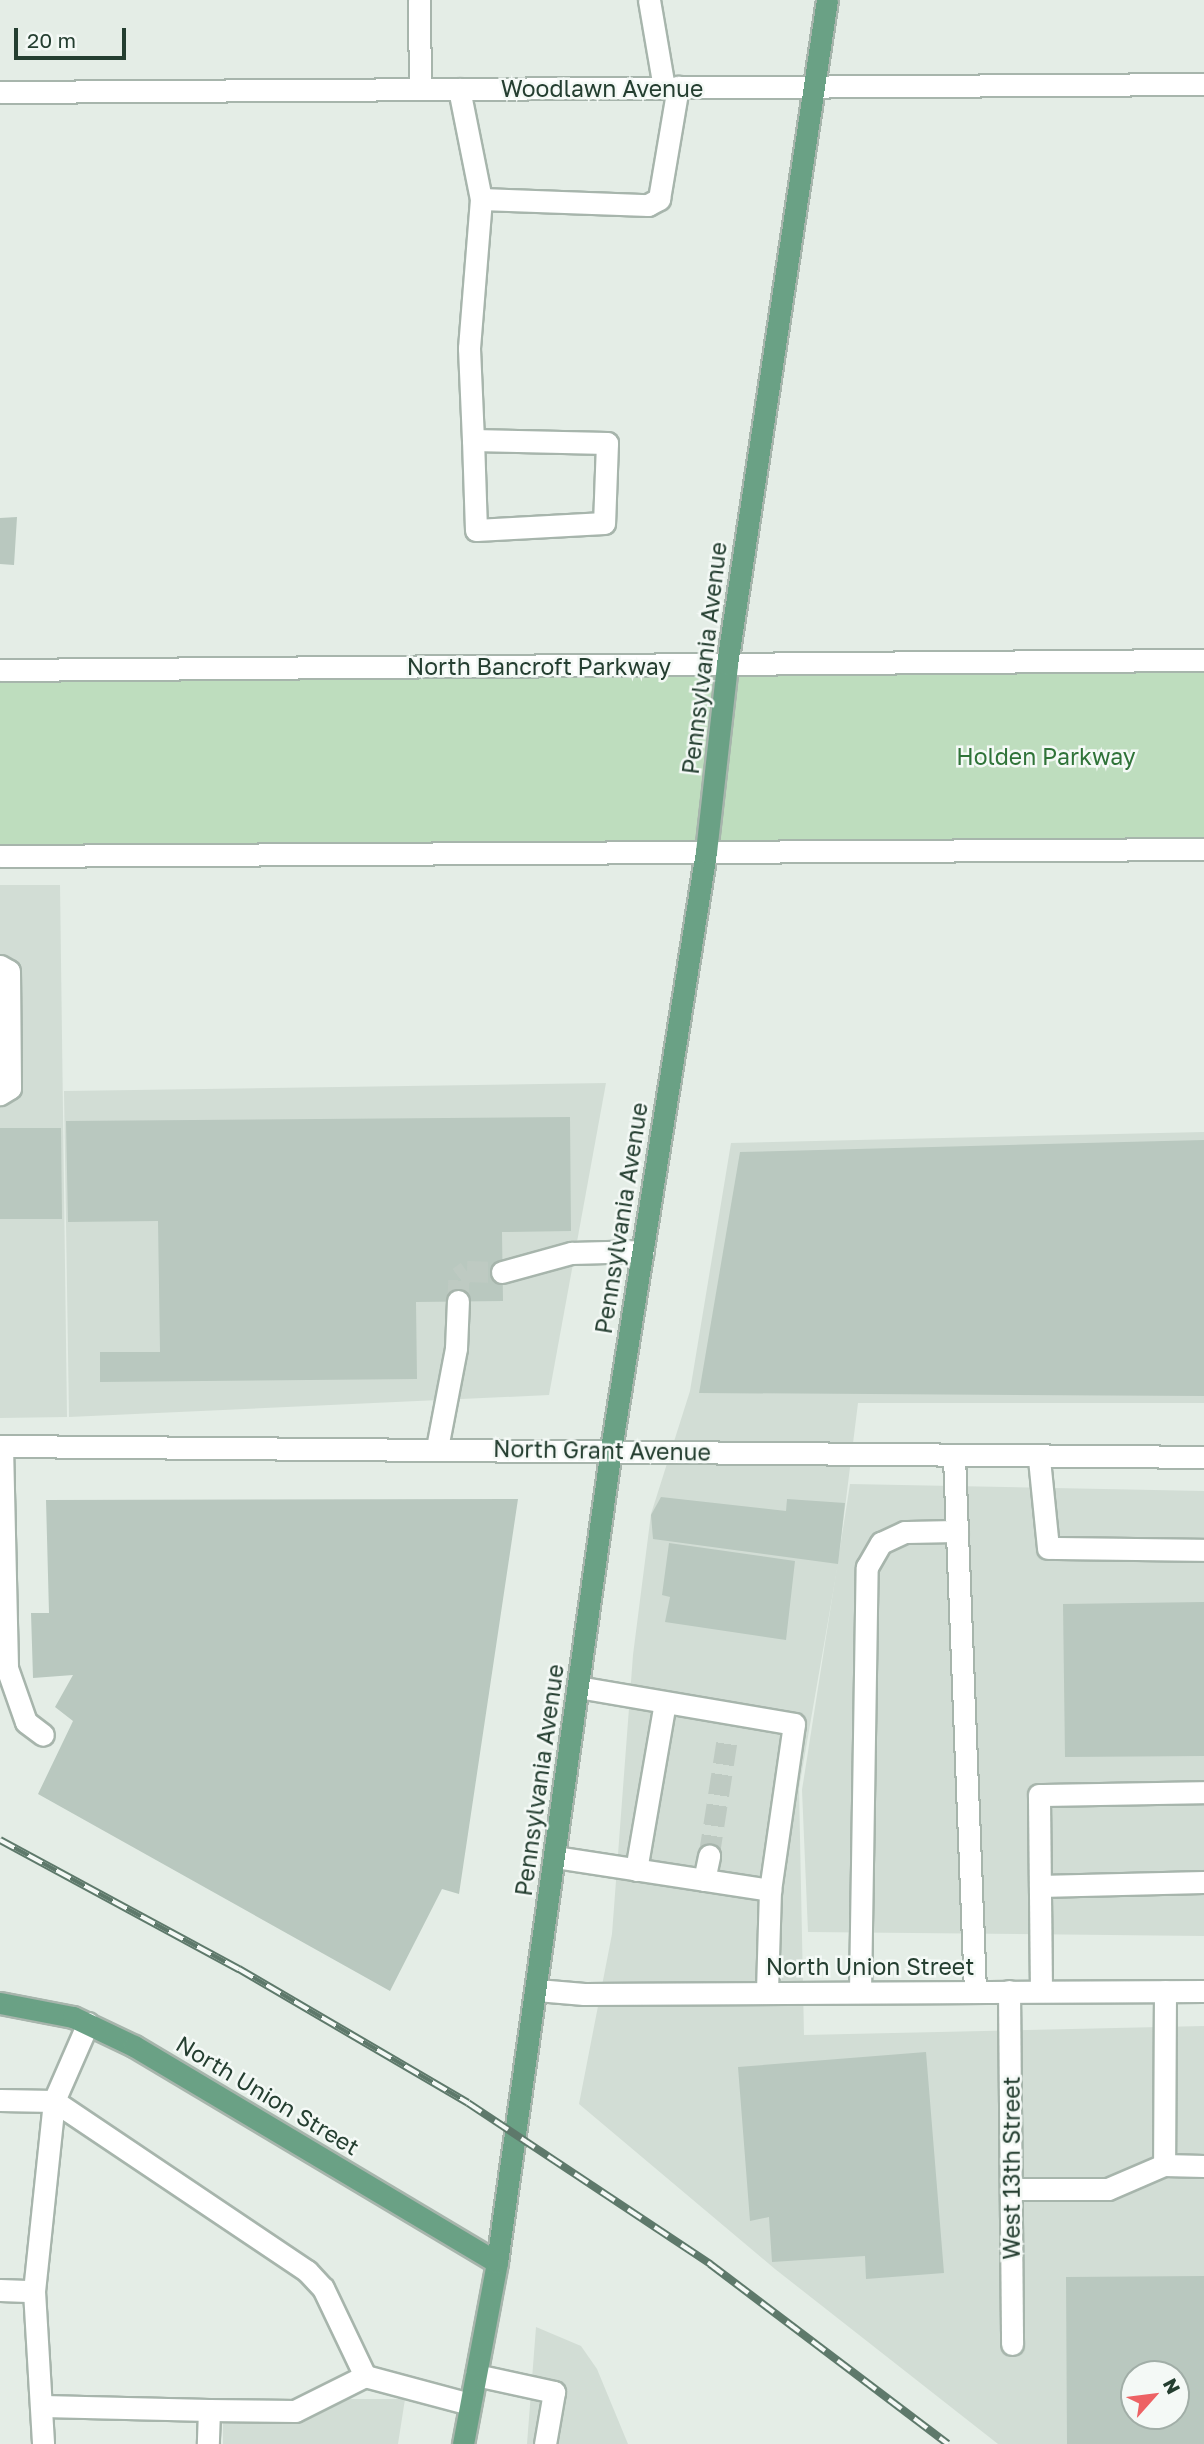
<!DOCTYPE html>
<html>
<head>
<meta charset="utf-8">
<style>
  body { margin:0 }
  #map { position:relative; width:1204px; height:2444px; overflow:hidden; background:#e4ede6; font-family:"Golos Text",sans-serif }
  div>[style] { position:absolute }
  .built>* { inset:0; background:#d2ddd5 }
  .green>* { inset:0; background:#beddbe }
  .building>* { inset:0; background:#b9c8bf }
  .minor-tunnel>* { height:21px; margin-top:-10.5px; transform-origin:0; background:repeating-linear-gradient(90deg,#becac2 0 21px,transparent 0 31px) }
  .roads { filter:drop-shadow(2px 0 #a7b5ac) drop-shadow(-2px 0 #a7b5ac) drop-shadow(0 2px #a7b5ac) drop-shadow(0 -2px #a7b5ac) }
  .minor>* { height:21px; margin:-10.5px; padding:0 10.5px; transform-origin:10.5px; border-radius:10.5px; background:#fff }
  .major>* { height:21px; margin:-10.5px; padding:0 10.5px; transform-origin:10.5px; border-radius:10.5px; background:#6aa185 }
  .rail>* { height:8px; margin-top:-4px; transform-origin:0; background:repeating-linear-gradient(90deg,#f4f9f6 0 16px,#5e796b 0 32px); box-sizing:border-box; border-block:2px solid #5e796b }
  span { translate:-50% -50%; white-space:nowrap; text-align:center; line-height:1.15; -webkit-text-stroke:5px #f4f9f6; paint-order:stroke }
  .street-label { font-size:23px; color:#243e30 }
  .park-label { font-size:23px; color:#2f7338 }
  .north { position:absolute; left:1120px; top:2360px; width:70px; height:70px; box-sizing:border-box; background:#f4f9f6; border:2px solid #a1aea7; border-radius:50%; rotate:62deg; font-size:19px; font-weight:700; line-height:28px; text-align:center; color:#243e30 }
  .north::after { content:''; display:block; margin:auto; width:24px; height:32px; background:#ed6264; clip-path:polygon(50% 0,100% 100%,50% 72%,0 100%) }
  .scale { position:absolute; left:14px; top:28px; width:112px; height:32px; box-sizing:border-box; border:4px solid #243e30; border-top:0; padding-left:9px; font-size:21px; line-height:24px; white-space:nowrap; color:#243e30; -webkit-text-stroke:5px #f4f9f6; paint-order:stroke }
</style>
</head>
<body>
<div id="map">
  <div class="built">
    <div style="clip-path:polygon(0 885px,60px 885px,67px 1417px,0 1418px)"></div>
    <div style="clip-path:polygon(606px 1083px,549px 1395px,69px 1417px,64px 1091px)"></div>
    <div style="clip-path:polygon(evenodd,1204px 1132px,1204px 1403px,858px 1403px,838px 1564px,799px 1788px,804px 2035px,1204px 2026px,1204px 2444px,998px 2444px,775px 2269px,579px 2104px,612px 1934px,633px 1655px,651px 1514px,690px 1391px,731px 1143px,1204px 1132px,1134px 2374px,1176px 2374px,1176px 2416px,1134px 2416px,1134px 2374px)"></div>
    <div style="clip-path:polygon(850px 1484px,1204px 1491px,1204px 1936px,808px 1932px,802px 1790px)"></div>
    <div style="clip-path:polygon(536px 2327px,581px 2346px,597px 2369px,628px 2444px,527px 2444px)"></div>
    <div style="clip-path:polygon(223px 2399px,405px 2399px,398px 2444px,223px 2444px)"></div>
  </div>
  <div class="green">
    <div style="clip-path:polygon(1204px 660px,1204px 849px,0 856px,0 670px)"></div>
  </div>
  <div class="building">
    <div style="clip-path:polygon(17px 517px,14px 565px,0 564px,0 518px)"></div>
    <div style="clip-path:polygon(570px 1117px,571px 1231px,502px 1232px,503px 1301px,416px 1302px,417px 1379px,100px 1382px,100px 1352px,160px 1352px,158px 1221px,68px 1222px,66px 1121px)"></div>
    <div style="clip-path:polygon(0 1128px,61px 1128px,62px 1219px,0 1219px)"></div>
    <div style="clip-path:polygon(1204px 1140px,1204px 1396px,699px 1393px,740px 1152px)"></div>
    <div style="clip-path:polygon(661px 1497px,786px 1511px,787px 1499px,845px 1503px,838px 1564px,653px 1539px,651px 1515px)"></div>
    <div style="clip-path:polygon(518px 1499px,459px 1894px,442px 1889px,390px 1991px,38px 1794px,73px 1721px,55px 1707px,73px 1675px,33px 1678px,31px 1613px,49px 1613px,46px 1500px)"></div>
    <div style="clip-path:polygon(669px 1543px,795px 1561px,786px 1640px,665px 1622px,670px 1597px,662px 1595px)"></div>
    <div style="clip-path:polygon(1204px 1602px,1204px 1756px,1065px 1757px,1063px 1604px)"></div>
    <div style="clip-path:polygon(926px 2052px,944px 2273px,866px 2279px,865px 2256px,772px 2262px,769px 2217px,750px 2221px,738px 2067px)"></div>
    <div style="clip-path:polygon(evenodd,1204px 2276px,1204px 2444px,1067px 2444px,1066px 2277px,1204px 2276px,1134px 2374px,1176px 2374px,1176px 2416px,1134px 2416px,1134px 2374px)"></div>
  </div>
  <div class="minor-tunnel">
    <div style="left:458px;top:1301px;width:24px;rotate:-88deg"></div>
    <div style="left:459px;top:1277px;width:10px;rotate:-37deg"></div>
    <div style="left:467px;top:1271px;width:35px;rotate:2deg"></div>
    <div style="left:709px;top:1856px;width:123px;rotate:-81.1deg"></div>
  </div>
  <div class="roads">
    <div class="minor">
      <div style="left:419px;top:0;width:89px;rotate:89.4deg"></div>
      <div style="left:649px;top:0;width:89px;rotate:80.3deg"></div>
      <div style="left:459px;top:89px;width:112px;rotate:78.7deg"></div>
      <div style="left:481px;top:199px;width:167px;rotate:2.1deg"></div>
      <div style="left:648px;top:205px;width:13px;rotate:-29deg"></div>
      <div style="left:659px;top:199px;width:114px;rotate:-80.4deg"></div>
      <div style="left:0;top:92px;width:1204px;rotate:-0.38deg"></div>
      <div style="left:473px;top:440px;width:134px;rotate:1.3deg"></div>
      <div style="left:607px;top:443px;width:80px;rotate:92.1deg"></div>
      <div style="left:604px;top:523px;width:128px;rotate:176.9deg"></div>
      <div style="left:476px;top:530px;width:90px;rotate:-91.9deg"></div>
      <div style="left:473px;top:440px;width:92px;rotate:-92.5deg"></div>
      <div style="left:469px;top:348px;width:149px;rotate:-85.4deg"></div>
      <div style="left:0;top:670px;width:1204px;rotate:-0.48deg"></div>
      <div style="left:0;top:856px;width:1204px;rotate:-0.33deg"></div>
      <div style="left:0;top:966px;width:10px;rotate:29deg"></div>
      <div style="left:9px;top:971px;width:117px;rotate:89.5deg"></div>
      <div style="left:10px;top:1088px;width:12px;rotate:149deg"></div>
      <div style="left:502px;top:1272px;width:72px;rotate:-15.4deg"></div>
      <div style="left:571px;top:1253px;width:72px;rotate:-1.6deg"></div>
      <div style="left:0;top:1446px;width:1204px;rotate:0.52deg"></div>
      <div style="left:2px;top:1446px;width:222px;rotate:88.7deg"></div>
      <div style="left:7px;top:1668px;width:57px;rotate:70.6deg"></div>
      <div style="left:26px;top:1722px;width:21px;rotate:37deg"></div>
      <div style="left:437px;top:1448px;width:102px;rotate:-79.2deg"></div>
      <div style="left:456px;top:1348px;width:47px;rotate:-87.6deg"></div>
      <div style="left:954px;top:1457px;width:535px;rotate:87.75deg"></div>
      <div style="left:1039px;top:1459px;width:89px;rotate:84.2deg"></div>
      <div style="left:1048px;top:1548px;width:156px;rotate:0.7deg"></div>
      <div style="left:578px;top:1687px;width:219px;rotate:9.7deg"></div>
      <div style="left:794px;top:1724px;width:168px;rotate:98.2deg"></div>
      <div style="left:770px;top:1890px;width:103px;rotate:91.7deg"></div>
      <div style="left:555px;top:1857px;width:218px;rotate:8.7deg"></div>
      <div style="left:636px;top:1870px;width:170px;rotate:-80.2deg"></div>
      <div style="left:704px;top:1880px;width:25px;rotate:-78deg"></div>
      <div style="left:1040px;top:1886px;width:164px;rotate:-1.4deg"></div>
      <div style="left:537px;top:1990px;width:47px;rotate:4.9deg"></div>
      <div style="left:584px;top:1994px;width:620px;rotate:-0.28deg"></div>
      <div style="left:1009px;top:1991px;width:353px;rotate:89.5deg"></div>
      <div style="left:1041px;top:1991px;width:196px;rotate:-90.6deg"></div>
      <div style="left:1039px;top:1795px;width:165px;rotate:-1deg"></div>
      <div style="left:1165px;top:1991px;width:174px;rotate:90.3deg"></div>
      <div style="left:1164px;top:2165px;width:40px;rotate:1.4deg"></div>
      <div style="left:860px;top:1992px;width:425px;rotate:-89.1deg"></div>
      <div style="left:867px;top:1567px;width:28px;rotate:-60deg"></div>
      <div style="left:881px;top:1543px;width:26px;rotate:-25deg"></div>
      <div style="left:905px;top:1532px;width:52px;rotate:-1.1deg"></div>
      <div style="left:88px;top:2023px;width:85px;rotate:113.6deg"></div>
      <div style="left:54px;top:2101px;width:305px;rotate:33.9deg"></div>
      <div style="left:307px;top:2271px;width:23px;rotate:47deg"></div>
      <div style="left:323px;top:2288px;width:98px;rotate:64.5deg"></div>
      <div style="left:365px;top:2376px;width:109px;rotate:14.9deg"></div>
      <div style="left:0;top:2100px;width:54px;rotate:1.1deg"></div>
      <div style="left:54px;top:2101px;width:191px;rotate:96deg"></div>
      <div style="left:34px;top:2291px;width:153px;rotate:86.6deg"></div>
      <div style="left:1011px;top:2189px;width:97px"></div>
      <div style="left:1108px;top:2189px;width:61px;rotate:-23.2deg"></div>
      <div style="left:0;top:2290px;width:34px;rotate:2deg"></div>
      <div style="left:476px;top:2375px;width:80px;rotate:12.3deg"></div>
      <div style="left:554px;top:2392px;width:53px;rotate:99.8deg"></div>
      <div style="left:43px;top:2406px;width:166px;rotate:1.4deg"></div>
      <div style="left:209px;top:2410px;width:34px;rotate:92deg"></div>
      <div style="left:209px;top:2410px;width:86px;rotate:0.7deg"></div>
      <div style="left:295px;top:2411px;width:78px;rotate:-26.6deg"></div>
    </div>
    <div class="major">
      <div style="left:0;top:2003px;width:74px;rotate:10.9deg"></div>
      <div style="left:73px;top:2017px;width:68px;rotate:25.4deg"></div>
      <div style="left:134px;top:2046px;width:422px;rotate:30.8deg"></div>
      <div style="left:463px;top:2444px;width:185px;rotate:-79.4deg"></div>
      <div style="left:497px;top:2262px;width:821px;rotate:-82.02deg"></div>
      <div style="left:611px;top:1449px;width:605px;rotate:-80.96deg"></div>
      <div style="left:706px;top:852px;width:189px;rotate:-83.6deg"></div>
      <div style="left:727px;top:664px;width:671px;rotate:-81.44deg"></div>
    </div>
  </div>
  <div class="rail">
    <div style="left:0;top:1840px;width:272px;rotate:28.4deg"></div>
    <div style="left:239px;top:1969px;width:265px;rotate:30.3deg"></div>
    <div style="left:468px;top:2103px;width:291px;rotate:33.6deg"></div>
    <div style="left:710px;top:2264px;width:298px;rotate:37.1deg"></div>
  </div>
  <div class="street-label">
    <span style="left:602px;top:88px">Woodlawn Avenue</span>
    <span style="left:704px;top:658px;rotate:-83deg">Pennsylvania Avenue</span>
    <span style="left:539px;top:666px">North Bancroft Parkway</span>
    <span style="left:621px;top:1218px;rotate:-81deg">Pennsylvania Avenue</span>
    <span style="left:602px;top:1450px;rotate:1deg">North Grant Avenue</span>
    <span style="left:539px;top:1780px;rotate:-82deg">Pennsylvania Avenue</span>
    <span style="left:870px;top:1966px">North Union Street</span>
    <span style="left:268px;top:2095px;rotate:31deg">North Union Street</span>
    <span style="left:1011px;top:2168px;rotate:-90deg">West 13th Street</span>
  </div>
  <div class="park-label">
    <span style="left:1046px;top:756px">Holden Parkway</span>
  </div>
  <div class="north">N</div>
  <div class="scale">20 m</div>
</div>
</body>
</html>
